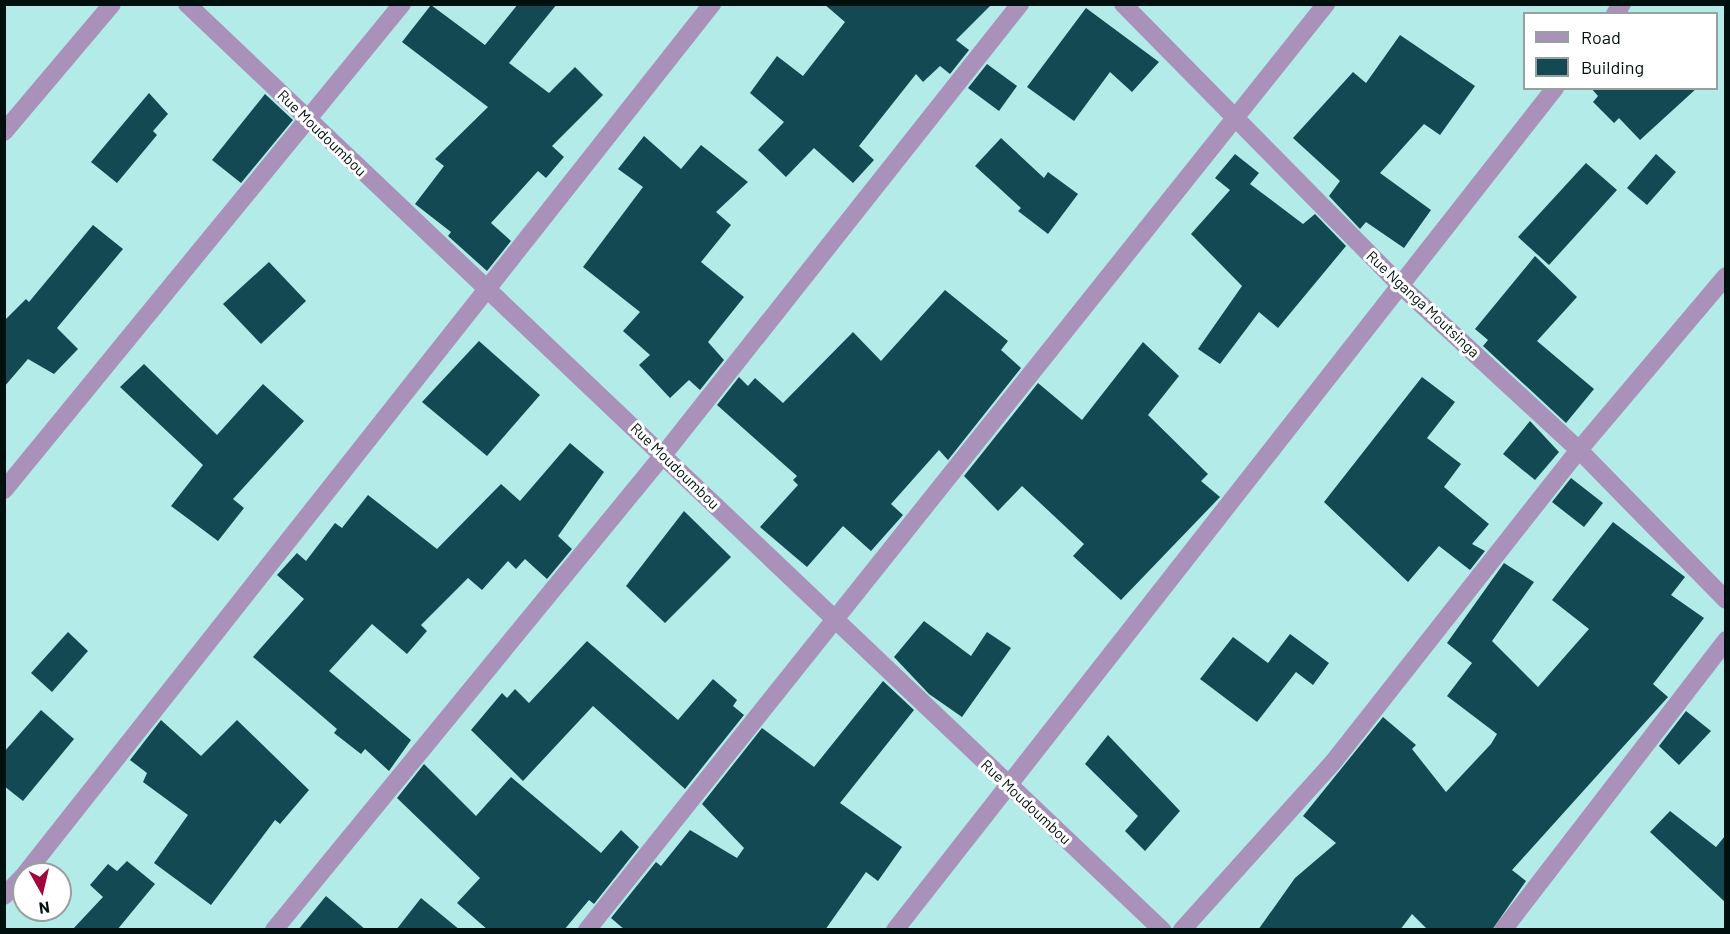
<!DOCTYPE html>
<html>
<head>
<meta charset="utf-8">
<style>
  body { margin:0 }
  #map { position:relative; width:1730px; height:934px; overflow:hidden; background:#b3ebe8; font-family:Barlow,sans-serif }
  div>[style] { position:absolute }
  .building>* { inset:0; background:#134952 }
  .minor>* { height:18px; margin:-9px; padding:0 9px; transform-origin:9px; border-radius:9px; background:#aa91b9 }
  span { translate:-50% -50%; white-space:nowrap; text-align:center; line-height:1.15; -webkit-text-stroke:6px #fff; paint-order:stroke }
  .street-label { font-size:15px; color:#00100f }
  .frame { position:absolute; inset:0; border:6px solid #00100f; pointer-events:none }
  .legend { position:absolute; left:1523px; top:12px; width:195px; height:78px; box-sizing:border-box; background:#fff; border:2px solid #999f9f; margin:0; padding:8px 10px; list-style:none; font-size:18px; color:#00100f }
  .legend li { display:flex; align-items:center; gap:12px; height:30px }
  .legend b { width:30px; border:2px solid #999f9f }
  .north { position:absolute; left:12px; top:862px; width:60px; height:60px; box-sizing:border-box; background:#fff; border:2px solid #999f9f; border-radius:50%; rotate:172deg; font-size:16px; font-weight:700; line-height:24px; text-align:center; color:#00100f }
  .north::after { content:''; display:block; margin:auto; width:21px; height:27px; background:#a3053b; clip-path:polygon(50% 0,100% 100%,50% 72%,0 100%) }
</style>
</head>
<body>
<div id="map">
  <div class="building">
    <div style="clip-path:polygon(518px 4px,557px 4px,509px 63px,549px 93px,575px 67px,603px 95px,552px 146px,564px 157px,546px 178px,538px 171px,491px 223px,511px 241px,487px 271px,448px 236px,451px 232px,415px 204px,444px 166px,435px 159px,488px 107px,402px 42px,431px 5px,485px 45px)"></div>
    <div style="clip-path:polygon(824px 4px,992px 4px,956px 40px,969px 50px,950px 74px,940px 66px,923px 82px,916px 74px,859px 146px,874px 160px,853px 183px,814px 148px,786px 177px,758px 150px,784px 122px,750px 93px,777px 56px,803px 76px,845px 22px)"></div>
    <div style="clip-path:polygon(1086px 8px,1159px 62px,1132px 92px,1110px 72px,1074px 121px,1027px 87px)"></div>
    <div style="clip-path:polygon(1400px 35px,1475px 86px,1440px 135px,1424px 124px,1380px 173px,1431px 210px,1404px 248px,1366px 222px,1360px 229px,1329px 196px,1340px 181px,1293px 138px,1353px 72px,1366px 83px)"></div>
    <div style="clip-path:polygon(987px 64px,1017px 86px,999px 111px,968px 88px)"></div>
    <div style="clip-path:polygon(1591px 88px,1697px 88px,1640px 140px,1619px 118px,1614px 123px,1593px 102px,1598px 96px)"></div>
    <div style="clip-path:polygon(149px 93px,168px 114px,153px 131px,157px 135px,117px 183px,91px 162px)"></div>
    <div style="clip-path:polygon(265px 94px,293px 120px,241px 183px,212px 160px)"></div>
    <div style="clip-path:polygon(644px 136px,681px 169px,701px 145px,748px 182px,716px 212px,731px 225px,701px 262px,744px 297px,708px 342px,724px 360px,700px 390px,689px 380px,670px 398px,639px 365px,650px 355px,623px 331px,640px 312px,583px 267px,643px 187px,618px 169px)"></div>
    <div style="clip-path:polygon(1001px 138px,1044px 178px,1048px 172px,1078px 194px,1048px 234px,1018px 211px,1021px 208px,975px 166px)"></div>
    <div style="clip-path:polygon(1235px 154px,1259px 173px,1250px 184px,1303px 224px,1315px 214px,1346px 246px,1278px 328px,1259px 312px,1220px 364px,1198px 349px,1242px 286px,1191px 234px,1230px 190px,1215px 178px)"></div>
    <div style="clip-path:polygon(1656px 154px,1676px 172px,1647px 205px,1627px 188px)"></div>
    <div style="clip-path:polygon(1586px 163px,1617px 190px,1549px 265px,1518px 237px)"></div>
    <div style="clip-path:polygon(93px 225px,123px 249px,57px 328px,78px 349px,54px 374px,28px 359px,4px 387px,4px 321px,26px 299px,29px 302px)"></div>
    <div style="clip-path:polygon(1535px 256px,1577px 297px,1537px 341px,1594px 389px,1566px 423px,1483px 346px,1488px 340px,1475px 329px)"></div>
    <div style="clip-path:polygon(269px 262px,306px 301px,261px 344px,223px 304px)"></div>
    <div style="clip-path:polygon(945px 290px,1008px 341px,1001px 350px,1021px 368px,948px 460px,939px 450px,891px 504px,903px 515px,871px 551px,843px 526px,807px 567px,760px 527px,798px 485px,793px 480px,797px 476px,717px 405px,739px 377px,748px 386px,755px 378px,783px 403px,853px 332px,881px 361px)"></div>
    <div style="clip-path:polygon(479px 341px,540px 395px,487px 456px,422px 402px)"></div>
    <div style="clip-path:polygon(1143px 342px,1179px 376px,1148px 415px,1208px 474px,1201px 481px,1220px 497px,1121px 600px,1073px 556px,1084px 544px,1022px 486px,998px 511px,964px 476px,1038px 383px,1082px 420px)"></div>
    <div style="clip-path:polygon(144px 364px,217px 435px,263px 384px,304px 421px,233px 499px,244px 508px,218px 541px,171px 506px,203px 465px,120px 387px)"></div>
    <div style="clip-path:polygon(1422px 377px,1455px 402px,1427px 438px,1461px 464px,1444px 487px,1489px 524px,1472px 544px,1485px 551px,1470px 570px,1439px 546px,1408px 582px,1324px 502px)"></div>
    <div style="clip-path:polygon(1530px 421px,1559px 452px,1535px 480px,1503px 454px)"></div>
    <div style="clip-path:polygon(570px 443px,604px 472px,558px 536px,572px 549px,547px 579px,525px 559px,516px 569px,508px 561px,482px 590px,468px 578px,421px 625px,427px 631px,407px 654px,372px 624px,329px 671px,411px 740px,389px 771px,365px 749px,361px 754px,334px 733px,337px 729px,253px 657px,304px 599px,277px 575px,297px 553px,306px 561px,335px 523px,342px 528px,368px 495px,437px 549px,501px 484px,520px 501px)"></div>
    <div style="clip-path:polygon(1571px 478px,1603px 503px,1584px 527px,1552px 502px)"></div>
    <div style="clip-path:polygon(684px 511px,731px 557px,665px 623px,626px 586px)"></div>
    <div style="clip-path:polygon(1613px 522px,1685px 577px,1671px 595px,1704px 618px,1653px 684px,1668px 697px,1512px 870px,1526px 881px,1492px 930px,1428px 930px,1412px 914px,1400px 930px,1258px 930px,1295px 878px,1336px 843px,1303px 816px,1383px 717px,1416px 745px,1412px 749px,1446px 792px,1491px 744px,1497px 734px,1447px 696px,1472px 663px,1447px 643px,1504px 563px,1534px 582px,1492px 641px,1538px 687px,1589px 629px,1552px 600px)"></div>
    <div style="clip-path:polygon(924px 621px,971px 656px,987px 632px,1011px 648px,962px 717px,929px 694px,894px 657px)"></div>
    <div style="clip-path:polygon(68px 632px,88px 651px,52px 692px,31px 673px)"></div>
    <div style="clip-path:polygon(1290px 634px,1329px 663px,1313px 685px,1296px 672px,1257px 722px,1200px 679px,1233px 637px,1268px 663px)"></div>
    <div style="clip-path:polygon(587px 641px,678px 720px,713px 679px,737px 700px,733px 706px,744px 715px,685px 789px,593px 706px,523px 781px,471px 730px,502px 693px,507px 698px,515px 689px,529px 703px)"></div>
    <div style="clip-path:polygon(883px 681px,914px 710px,840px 803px,902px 847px,878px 881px,866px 872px,825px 930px,625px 930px,611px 918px,656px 862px,661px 866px,690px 830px,737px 858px,744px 848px,702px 804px,762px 728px,814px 767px)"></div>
    <div style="clip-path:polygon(41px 710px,74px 739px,23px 801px,4px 786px,4px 752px)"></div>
    <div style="clip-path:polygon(1686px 711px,1711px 731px,1679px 765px,1659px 746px)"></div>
    <div style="clip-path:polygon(161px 720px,201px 756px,237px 720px,309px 790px,280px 824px,275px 820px,211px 905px,154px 863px,188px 815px,143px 782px,147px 773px,130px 760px)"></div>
    <div style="clip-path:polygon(1108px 735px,1180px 811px,1145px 851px,1125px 831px,1138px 816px,1085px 764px)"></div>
    <div style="clip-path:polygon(424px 764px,476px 816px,511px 777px,601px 853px,621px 830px,639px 847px,594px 904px,589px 900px,564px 930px,488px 930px,457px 903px,480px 878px,397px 798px)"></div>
    <div style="clip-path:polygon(1670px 811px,1716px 847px,1725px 836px,1725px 902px,1650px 832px)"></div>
    <div style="clip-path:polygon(127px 861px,155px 884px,117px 930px,72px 930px,103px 897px,90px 885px,108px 864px,117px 871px)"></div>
    <div style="clip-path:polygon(326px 896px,366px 930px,298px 930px)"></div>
    <div style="clip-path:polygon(421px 898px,460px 930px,396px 930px)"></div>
  </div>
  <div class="minor">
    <div style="left:187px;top:4px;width:1345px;rotate:43.52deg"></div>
    <div style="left:1123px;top:4px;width:393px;rotate:45.4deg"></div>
    <div style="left:1399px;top:284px;width:245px;rotate:42.7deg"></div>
    <div style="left:1579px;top:450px;width:210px;rotate:45.6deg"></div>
    <div style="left:1615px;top:14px;width:12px;rotate:-55deg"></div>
    <div style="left:4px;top:132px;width:167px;rotate:-49.8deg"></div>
    <div style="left:4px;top:490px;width:628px;rotate:-50.68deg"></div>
    <div style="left:25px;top:874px;width:1109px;rotate:-51.7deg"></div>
    <div style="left:4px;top:896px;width:29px;rotate:-46deg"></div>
    <div style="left:274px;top:930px;width:615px;rotate:-50.67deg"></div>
    <div style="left:664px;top:454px;width:574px;rotate:-51.65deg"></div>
    <div style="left:587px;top:930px;width:1185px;rotate:-51.41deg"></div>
    <div style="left:895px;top:930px;width:1070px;rotate:-51.91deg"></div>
    <div style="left:1182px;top:930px;width:227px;rotate:-48deg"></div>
    <div style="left:1334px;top:761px;width:396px;rotate:-51.8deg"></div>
    <div style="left:1579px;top:450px;width:228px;rotate:-49.8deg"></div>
    <div style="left:1503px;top:930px;width:366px;rotate:-52.4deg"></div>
  </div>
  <div class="street-label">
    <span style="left:322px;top:133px;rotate:44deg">Rue Moudoumbou</span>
    <span style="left:1423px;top:304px;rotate:43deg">Rue Nganga Moutsinga</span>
    <span style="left:675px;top:466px;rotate:44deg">Rue Moudoumbou</span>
    <span style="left:1026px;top:802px;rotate:43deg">Rue Moudoumbou</span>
  </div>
  <div class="frame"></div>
  <ul class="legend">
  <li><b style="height:8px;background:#aa91b9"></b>Road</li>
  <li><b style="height:16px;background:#134952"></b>Building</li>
  </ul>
  <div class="north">N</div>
</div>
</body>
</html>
